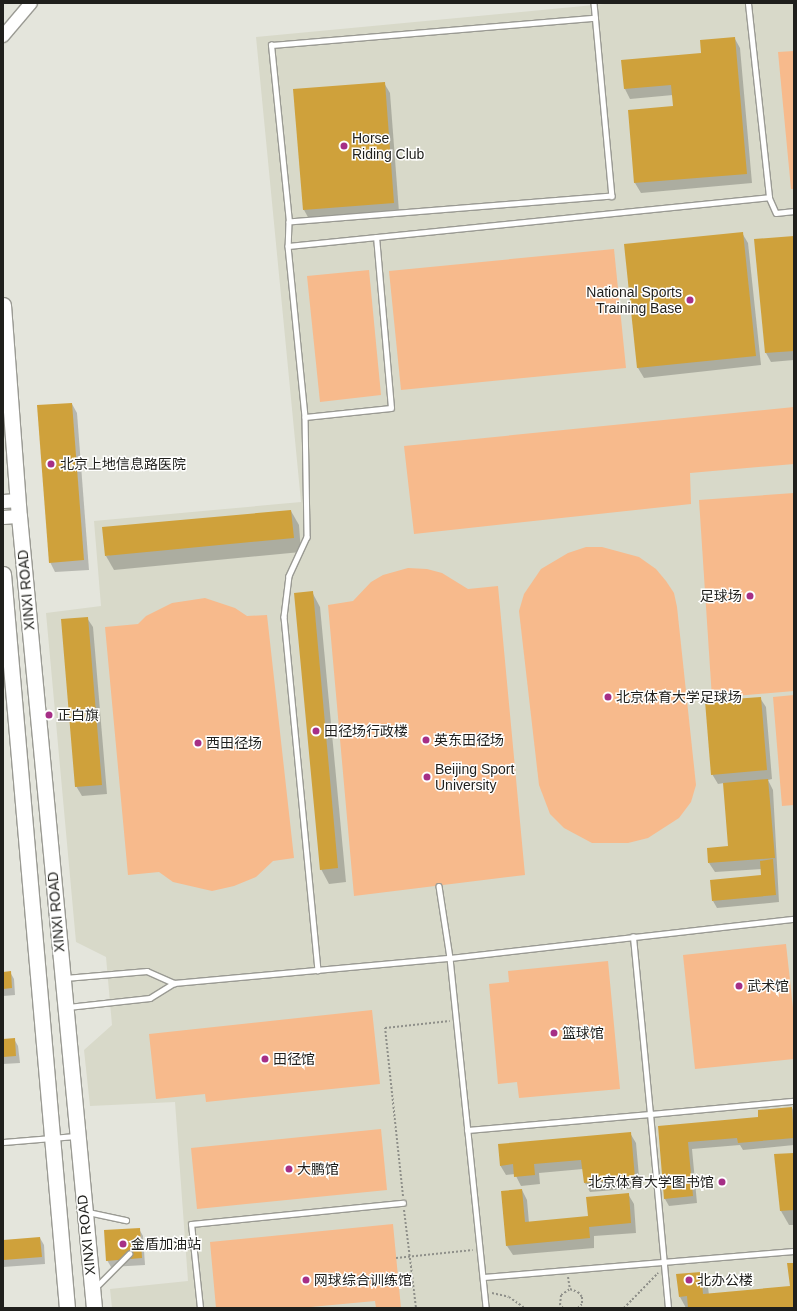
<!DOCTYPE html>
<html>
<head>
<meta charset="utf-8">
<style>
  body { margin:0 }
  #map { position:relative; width:797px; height:1311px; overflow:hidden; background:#e4e5dc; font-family:Helvetica,"Noto Sans SC",sans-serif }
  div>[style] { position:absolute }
  .built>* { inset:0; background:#d8d9c9 }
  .green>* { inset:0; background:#f7ba8c }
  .shadow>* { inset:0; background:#0003 }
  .building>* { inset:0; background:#cfa13b }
  .path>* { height:2px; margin-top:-1px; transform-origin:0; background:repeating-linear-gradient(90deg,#8f908a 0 2px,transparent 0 4px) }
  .roads { filter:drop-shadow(1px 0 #9a9a93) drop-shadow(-1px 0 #9a9a93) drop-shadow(0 1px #9a9a93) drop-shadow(0 -1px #9a9a93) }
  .service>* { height:4.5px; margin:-2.25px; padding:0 2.25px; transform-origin:2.25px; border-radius:2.25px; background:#fff }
  .tertiary>* { height:12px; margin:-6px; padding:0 6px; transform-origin:6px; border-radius:6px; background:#fff }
  .secondary>* { height:13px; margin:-6.5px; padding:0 6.5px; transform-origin:6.5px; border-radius:6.5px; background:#fff }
  .primary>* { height:15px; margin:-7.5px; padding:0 7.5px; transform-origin:7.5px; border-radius:7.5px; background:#fff }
  .dots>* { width:11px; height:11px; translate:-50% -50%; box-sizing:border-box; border:2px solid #fffffe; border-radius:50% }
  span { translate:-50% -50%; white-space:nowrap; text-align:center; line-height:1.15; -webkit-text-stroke:3px #fffffe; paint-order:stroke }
  .poi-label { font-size:14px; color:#1f1f1c }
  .left { translate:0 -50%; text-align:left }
  .right { translate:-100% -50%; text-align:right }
  .street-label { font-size:14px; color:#1f1f1c }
  .frame { position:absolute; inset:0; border:4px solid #1f1f1c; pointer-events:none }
</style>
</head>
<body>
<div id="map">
  <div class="built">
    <div style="clip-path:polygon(615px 3px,794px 3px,794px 1308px,112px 1308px,110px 1289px,188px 1281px,175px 1102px,90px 1106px,84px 1050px,112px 1025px,106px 957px,76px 942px,46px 613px,101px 606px,94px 521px,301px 502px,256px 37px)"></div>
  </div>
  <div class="green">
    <div style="clip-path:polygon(794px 51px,794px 189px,791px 189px,778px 52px)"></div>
    <div style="clip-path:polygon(614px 249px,626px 368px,401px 390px,389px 271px)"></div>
    <div style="clip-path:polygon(369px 270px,381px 395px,320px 402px,307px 276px)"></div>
    <div style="clip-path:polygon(794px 407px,794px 464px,690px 473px,691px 504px,414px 534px,404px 446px)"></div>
    <div style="clip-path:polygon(794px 493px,794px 691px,712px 698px,699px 500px)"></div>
    <div style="clip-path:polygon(586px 547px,602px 547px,639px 557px,656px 569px,666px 581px,674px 593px,677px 607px,696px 785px,691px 802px,679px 818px,648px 838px,628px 843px,592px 843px,564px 828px,550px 814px,539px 785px,519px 611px,524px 594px,541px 569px,568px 553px)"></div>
    <div style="clip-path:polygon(408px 568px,427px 569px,442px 573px,468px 589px,498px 586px,525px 875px,354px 896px,328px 605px,353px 601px,371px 582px,383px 575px)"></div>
    <div style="clip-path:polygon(205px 598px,235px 608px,247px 616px,267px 615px,294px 858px,273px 861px,256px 877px,234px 886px,212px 891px,173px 882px,159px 872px,128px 875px,105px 627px,138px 624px,146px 616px,172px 603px)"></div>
    <div style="clip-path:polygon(794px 695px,794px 805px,782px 806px,773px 697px)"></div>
    <div style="clip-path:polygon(786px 944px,794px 1017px,794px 1059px,695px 1069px,683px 955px)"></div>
    <div style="clip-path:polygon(608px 961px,620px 1089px,519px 1098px,517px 1082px,498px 1084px,489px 984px,509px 982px,508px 971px)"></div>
    <div style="clip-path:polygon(372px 1010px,380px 1084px,206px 1102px,205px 1094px,156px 1099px,149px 1034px)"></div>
    <div style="clip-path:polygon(381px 1129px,387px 1190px,197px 1209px,191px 1148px)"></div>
    <div style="clip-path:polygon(393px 1224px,401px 1308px,376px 1308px,375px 1301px,300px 1308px,216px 1308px,210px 1242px)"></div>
  </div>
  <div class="shadow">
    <div style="clip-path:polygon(735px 39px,740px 48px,752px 183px,641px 193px,635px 183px,629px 111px,674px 107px,673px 95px,630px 99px,625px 89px,622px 61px,702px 54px)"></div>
    <div style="clip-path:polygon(384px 83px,390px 93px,399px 212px,309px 219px,304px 210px)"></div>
    <div style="clip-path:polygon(742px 233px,748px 243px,761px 365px,644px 378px,638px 368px,625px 245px)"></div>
    <div style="clip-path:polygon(794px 237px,794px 360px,771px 362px,766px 353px)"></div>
    <div style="clip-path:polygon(72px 404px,77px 413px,89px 570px,55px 572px,50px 562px)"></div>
    <div style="clip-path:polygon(291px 511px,299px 525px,301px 552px,114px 570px,106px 556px)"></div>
    <div style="clip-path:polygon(312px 592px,320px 607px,346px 882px,329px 884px,321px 869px)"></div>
    <div style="clip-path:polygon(87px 618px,93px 627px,107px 794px,82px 796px,76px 786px)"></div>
    <div style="clip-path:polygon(760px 698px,766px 707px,772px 779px,768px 780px,773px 790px,779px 902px,717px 908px,713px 901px,763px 876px,762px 869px,715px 872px,709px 863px,729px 847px,724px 783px,718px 784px,712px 774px)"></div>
    <div style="clip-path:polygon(10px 972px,14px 979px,15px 995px,3px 996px,3px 973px)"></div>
    <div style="clip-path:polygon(14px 1039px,18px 1046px,20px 1063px,3px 1064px,3px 1040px)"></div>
    <div style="clip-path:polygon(792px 1108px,794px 1112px,794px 1145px,743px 1150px,740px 1145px,692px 1149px,697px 1203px,669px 1206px,665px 1199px,659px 1127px,760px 1118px)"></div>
    <div style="clip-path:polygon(630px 1133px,636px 1143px,640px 1188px,590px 1192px,585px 1183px,583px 1169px,539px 1173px,540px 1184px,521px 1186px,515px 1174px,506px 1175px,500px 1165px)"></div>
    <div style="clip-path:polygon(794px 1154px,794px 1225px,789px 1225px,781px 1211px)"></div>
    <div style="clip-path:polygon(522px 1190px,527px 1200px,529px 1223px,589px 1217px,628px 1194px,634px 1204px,636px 1233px,594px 1236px,594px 1248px,513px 1255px,507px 1246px)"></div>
    <div style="clip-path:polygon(139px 1229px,143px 1236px,145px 1265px,111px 1267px,107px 1260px)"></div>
    <div style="clip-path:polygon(40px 1238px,44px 1245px,45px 1264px,3px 1267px,3px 1241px)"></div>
    <div style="clip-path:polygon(794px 1264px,794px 1308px,686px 1308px,680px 1297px,700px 1273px,708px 1287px,709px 1295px,791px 1287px)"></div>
  </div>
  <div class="building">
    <div style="clip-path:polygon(735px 37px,747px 174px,634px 183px,628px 110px,673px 106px,671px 85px,624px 89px,621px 60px,701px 53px,700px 40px)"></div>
    <div style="clip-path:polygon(385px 82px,394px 203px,303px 210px,293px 89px)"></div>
    <div style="clip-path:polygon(743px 232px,756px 356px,637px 368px,624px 244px)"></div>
    <div style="clip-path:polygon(794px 236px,794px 351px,765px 353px,754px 239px)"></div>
    <div style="clip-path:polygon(72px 403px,84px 560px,49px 563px,37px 405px)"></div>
    <div style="clip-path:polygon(291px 510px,294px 538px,105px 556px,102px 527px)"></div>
    <div style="clip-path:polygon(313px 591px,338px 868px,320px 870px,294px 593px)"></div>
    <div style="clip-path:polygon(88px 617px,102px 785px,75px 787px,61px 619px)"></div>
    <div style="clip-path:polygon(761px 697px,767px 770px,711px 775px,705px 701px)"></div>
    <div style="clip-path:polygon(768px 779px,775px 858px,708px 863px,707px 848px,728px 846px,723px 783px)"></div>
    <div style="clip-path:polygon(773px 859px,776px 895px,712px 901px,710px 880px,761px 875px,760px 861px)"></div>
    <div style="clip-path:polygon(11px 971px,12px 988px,3px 989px,3px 972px)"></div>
    <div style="clip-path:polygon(15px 1038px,16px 1056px,3px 1057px,3px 1039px)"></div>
    <div style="clip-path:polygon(792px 1107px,794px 1138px,738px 1143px,737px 1138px,688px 1142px,693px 1196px,664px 1199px,658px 1126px,758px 1117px,758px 1110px)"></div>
    <div style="clip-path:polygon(631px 1132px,635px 1178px,584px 1183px,581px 1160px,534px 1164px,535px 1175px,514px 1177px,513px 1164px,500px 1166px,498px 1144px)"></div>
    <div style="clip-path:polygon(794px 1153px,794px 1210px,780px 1211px,774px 1154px)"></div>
    <div style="clip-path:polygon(522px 1189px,525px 1222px,588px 1216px,586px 1197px,629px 1193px,631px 1223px,589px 1227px,590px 1238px,506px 1246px,501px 1191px)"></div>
    <div style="clip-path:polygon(140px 1228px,142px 1258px,106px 1261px,104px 1230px)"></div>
    <div style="clip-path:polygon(40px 1237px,42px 1257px,3px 1260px,3px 1240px)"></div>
    <div style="clip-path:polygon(787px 1263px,794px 1263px,794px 1308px,688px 1308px,687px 1296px,679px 1297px,676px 1274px,701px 1272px,703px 1294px,790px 1286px)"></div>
  </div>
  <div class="path">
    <div style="left:403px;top:1196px;width:169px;rotate:-96.1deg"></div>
    <div style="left:385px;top:1028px;width:65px;rotate:-6.1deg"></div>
    <div style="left:404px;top:1210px;width:99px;rotate:83deg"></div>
    <div style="left:396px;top:1258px;width:77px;rotate:-5.9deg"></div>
    <div style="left:568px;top:1277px;width:12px;rotate:81deg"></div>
    <div style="left:570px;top:1289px;width:9px;rotate:21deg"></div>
    <div style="left:578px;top:1292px;width:6px;rotate:51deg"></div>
    <div style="left:582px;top:1297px;width:7px;rotate:90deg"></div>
    <div style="left:582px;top:1304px;width:6px;rotate:135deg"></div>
    <div style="left:492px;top:1293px;width:17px;rotate:13deg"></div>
    <div style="left:509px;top:1297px;width:19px;rotate:35deg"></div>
    <div style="left:563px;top:1308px;width:4px;rotate:-135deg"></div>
    <div style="left:560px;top:1305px;width:10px;rotate:-84deg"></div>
    <div style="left:561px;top:1295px;width:11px;rotate:-34deg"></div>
    <div style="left:624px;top:1308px;width:49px;rotate:-45.8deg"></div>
  </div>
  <div class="roads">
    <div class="service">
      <div style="left:594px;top:3px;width:194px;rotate:84.7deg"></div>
      <div style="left:612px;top:196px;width:324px;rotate:175.4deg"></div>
      <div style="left:289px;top:222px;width:178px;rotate:-95.8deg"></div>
      <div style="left:271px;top:45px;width:325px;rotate:-4.8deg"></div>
      <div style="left:769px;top:197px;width:17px;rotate:66deg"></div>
      <div style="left:776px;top:213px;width:18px;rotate:-6deg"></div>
      <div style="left:289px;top:222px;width:24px;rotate:92deg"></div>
      <div style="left:288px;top:246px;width:172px;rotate:84.3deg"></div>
      <div style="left:305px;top:417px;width:86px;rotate:-6deg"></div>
      <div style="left:391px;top:408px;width:171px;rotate:-95deg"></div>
      <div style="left:288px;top:246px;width:483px;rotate:-5.8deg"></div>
      <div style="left:769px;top:197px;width:195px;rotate:-96.2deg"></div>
      <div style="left:305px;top:417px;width:120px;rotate:89deg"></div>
      <div style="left:307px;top:537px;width:43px;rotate:114.8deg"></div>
      <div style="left:289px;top:576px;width:41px;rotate:97deg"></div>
      <div style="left:284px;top:617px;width:355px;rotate:84.5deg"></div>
      <div style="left:439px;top:886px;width:73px;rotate:81.3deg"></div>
      <div style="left:450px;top:958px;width:352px;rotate:84.1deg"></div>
      <div style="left:65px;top:978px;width:82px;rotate:-4.9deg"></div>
      <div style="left:147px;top:971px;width:30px;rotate:24deg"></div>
      <div style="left:68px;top:1007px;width:82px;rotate:-6.3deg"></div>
      <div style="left:150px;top:998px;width:28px;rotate:-32deg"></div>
      <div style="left:174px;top:983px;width:277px;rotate:-5.2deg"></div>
      <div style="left:450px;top:958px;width:346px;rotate:-6.5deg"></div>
      <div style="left:467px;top:1130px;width:184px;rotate:-5deg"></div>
      <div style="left:650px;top:1114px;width:178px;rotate:-95.5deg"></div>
      <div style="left:3px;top:1142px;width:73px;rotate:-4.7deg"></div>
      <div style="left:88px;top:1212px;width:39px;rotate:12deg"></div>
      <div style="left:483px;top:1277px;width:312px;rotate:-4.8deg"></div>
      <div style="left:96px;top:1287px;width:47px;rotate:-45deg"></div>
      <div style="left:200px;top:1308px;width:84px;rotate:-96.1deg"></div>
      <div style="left:191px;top:1224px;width:213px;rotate:-5.7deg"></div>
      <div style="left:668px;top:1308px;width:195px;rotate:-95.3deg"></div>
      <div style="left:650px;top:1114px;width:145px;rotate:-5.2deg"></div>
    </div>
    <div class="tertiary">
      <div style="left:3px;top:36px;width:43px;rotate:-49.7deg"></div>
    </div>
    <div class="secondary">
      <div style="left:3px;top:501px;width:15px;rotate:-4deg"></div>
      <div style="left:3px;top:517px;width:16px;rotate:-4deg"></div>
    </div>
    <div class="primary">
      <div style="left:3px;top:305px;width:212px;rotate:85.7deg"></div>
      <div style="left:19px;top:516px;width:796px;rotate:84.59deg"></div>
      <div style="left:3px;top:574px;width:737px;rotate:85.02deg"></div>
    </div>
  </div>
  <div class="dots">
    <div style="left:344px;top:146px;background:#a62f86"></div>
    <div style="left:690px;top:300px;background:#a62f86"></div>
    <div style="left:51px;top:464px;background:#a62f86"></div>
    <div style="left:750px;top:596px;background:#a62f86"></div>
    <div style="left:608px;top:697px;background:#a62f86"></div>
    <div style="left:49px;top:715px;background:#a62f86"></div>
    <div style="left:316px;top:731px;background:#a62f86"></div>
    <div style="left:426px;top:740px;background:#a62f86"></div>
    <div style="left:198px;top:743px;background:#a62f86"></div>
    <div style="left:427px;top:777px;background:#a62f86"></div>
    <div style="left:739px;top:986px;background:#a62f86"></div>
    <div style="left:554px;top:1033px;background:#a62f86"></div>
    <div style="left:265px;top:1059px;background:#a62f86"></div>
    <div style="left:289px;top:1169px;background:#a62f86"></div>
    <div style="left:722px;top:1182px;background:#a62f86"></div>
    <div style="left:123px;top:1244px;background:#a62f86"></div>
    <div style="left:306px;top:1280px;background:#a62f86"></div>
    <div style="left:689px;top:1280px;background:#a62f86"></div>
  </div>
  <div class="poi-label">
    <span class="left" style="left:352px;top:146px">Horse<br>Riding Club</span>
    <span class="right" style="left:682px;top:300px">National Sports<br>Training Base</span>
    <span class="left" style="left:60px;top:464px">北京上地信息路医院</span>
    <span class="right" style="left:742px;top:596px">足球场</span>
    <span class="left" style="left:616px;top:697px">北京体育大学足球场</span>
    <span class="left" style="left:57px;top:715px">正白旗</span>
    <span class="left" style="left:324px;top:731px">田径场行政楼</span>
    <span class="left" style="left:434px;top:740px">英东田径场</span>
    <span class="left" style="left:206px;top:743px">西田径场</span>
    <span class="left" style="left:435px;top:777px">Beijing Sport<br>University</span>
    <span class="left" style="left:747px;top:986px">武术馆</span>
    <span class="left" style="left:562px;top:1033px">篮球馆</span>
    <span class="left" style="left:273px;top:1059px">田径馆</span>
    <span class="left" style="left:297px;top:1169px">大鹏馆</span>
    <span class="right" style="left:714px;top:1182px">北京体育大学图书馆</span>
    <span class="left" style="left:131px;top:1244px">金盾加油站</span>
    <span class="left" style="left:314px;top:1280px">网球综合训练馆</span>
    <span class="left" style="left:697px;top:1280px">北办公楼</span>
  </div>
  <div class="street-label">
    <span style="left:26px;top:590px;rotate:-95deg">XINXI ROAD</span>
    <span style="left:56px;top:912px;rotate:-95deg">XINXI ROAD</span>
    <span style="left:86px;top:1235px;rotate:-96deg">XINXI ROAD</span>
  </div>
  <div class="frame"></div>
</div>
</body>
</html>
